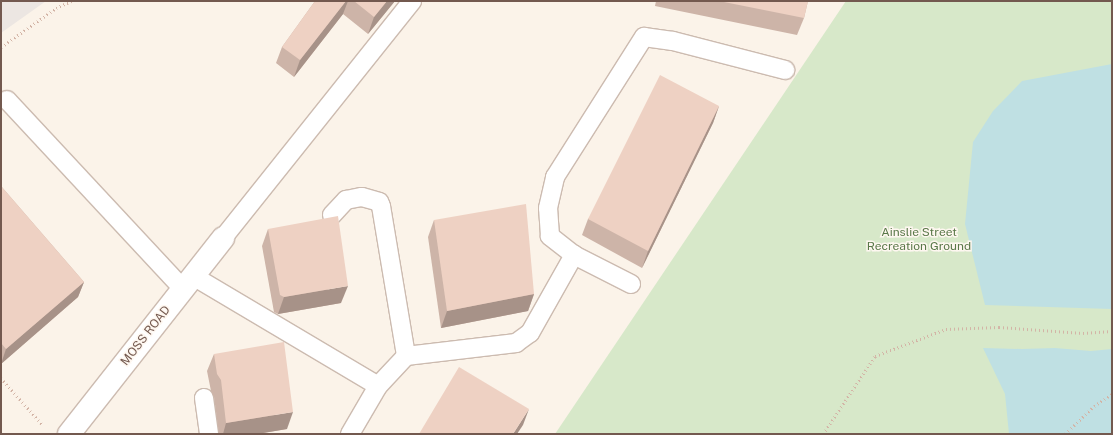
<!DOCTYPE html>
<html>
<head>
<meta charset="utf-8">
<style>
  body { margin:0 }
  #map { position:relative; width:1113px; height:435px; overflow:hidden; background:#fbf3e9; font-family:"Public Sans",sans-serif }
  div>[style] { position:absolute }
  .industrial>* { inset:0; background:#ece6e2 }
  .green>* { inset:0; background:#d7e8c9 }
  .water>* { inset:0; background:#bfe0e3 }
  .path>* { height:2.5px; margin-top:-1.25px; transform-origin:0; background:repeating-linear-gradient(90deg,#d3b4a6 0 1px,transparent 0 4px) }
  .roads { filter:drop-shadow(1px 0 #ccbbb0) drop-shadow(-1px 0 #ccbbb0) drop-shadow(0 1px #ccbbb0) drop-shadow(0 -1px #ccbbb0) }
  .service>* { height:18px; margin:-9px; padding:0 9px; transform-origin:9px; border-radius:9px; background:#fff }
  .minor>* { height:22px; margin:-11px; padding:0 11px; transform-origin:11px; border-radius:11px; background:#fff }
  .wall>* { inset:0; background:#cdb4a8 }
  .shaded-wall>* { inset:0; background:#a79288 }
  .building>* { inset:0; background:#eed1c3 }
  span { translate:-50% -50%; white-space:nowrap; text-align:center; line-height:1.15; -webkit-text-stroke:3px #fef7f0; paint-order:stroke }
  .park-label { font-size:12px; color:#597848 }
  .street-label { font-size:12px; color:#73594f }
  .frame { position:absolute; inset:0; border:2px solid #73594f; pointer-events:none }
</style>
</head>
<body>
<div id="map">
  <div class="industrial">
    <div style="clip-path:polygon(1px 1px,46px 1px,1px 33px)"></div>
  </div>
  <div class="green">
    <div style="clip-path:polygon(846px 1px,1112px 1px,1112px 434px,555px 434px)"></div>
  </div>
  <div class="water">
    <div style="clip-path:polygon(1112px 64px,1112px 309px,985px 305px,965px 224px,973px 142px,993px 111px,1022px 81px)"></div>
    <div style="clip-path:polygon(983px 348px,1022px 349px,1055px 348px,1091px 351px,1112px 349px,1112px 434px,1009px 434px,1005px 394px)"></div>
  </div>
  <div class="path">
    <div style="left:1px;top:47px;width:67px;rotate:-35.3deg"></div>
    <div style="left:56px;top:8px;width:17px;rotate:-25deg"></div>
    <div style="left:1px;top:378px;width:63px;rotate:48.2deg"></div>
    <div style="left:823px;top:434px;width:94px;rotate:-56.3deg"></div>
    <div style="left:875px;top:356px;width:76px;rotate:-20.8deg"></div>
    <div style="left:946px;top:329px;width:53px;rotate:-2.2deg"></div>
    <div style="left:999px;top:327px;width:84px;rotate:4.1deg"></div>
    <div style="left:1083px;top:333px;width:29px;rotate:-4deg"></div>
    <div style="left:1065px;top:434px;width:40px;rotate:-44deg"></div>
    <div style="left:1094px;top:406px;width:22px;rotate:-34deg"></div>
  </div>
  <div class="roads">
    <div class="service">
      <div style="left:7px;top:100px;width:258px;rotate:47deg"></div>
      <div style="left:332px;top:215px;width:21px;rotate:-47deg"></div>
      <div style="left:346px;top:200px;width:16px;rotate:-11deg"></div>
      <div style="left:362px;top:197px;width:18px;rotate:16deg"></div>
      <div style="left:379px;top:202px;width:4px;rotate:63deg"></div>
      <div style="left:381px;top:206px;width:152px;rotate:80.5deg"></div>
      <div style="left:223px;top:238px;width:303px;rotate:-51.4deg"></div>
      <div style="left:193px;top:276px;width:215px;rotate:30.7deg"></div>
      <div style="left:378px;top:386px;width:41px;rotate:-47deg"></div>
      <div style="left:406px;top:356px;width:111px;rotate:-6.7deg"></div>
      <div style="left:516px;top:343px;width:17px;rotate:-36deg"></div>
      <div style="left:530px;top:333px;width:90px;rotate:-60.6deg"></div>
      <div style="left:631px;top:284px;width:64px;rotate:-153deg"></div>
      <div style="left:574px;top:255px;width:31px;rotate:-142deg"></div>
      <div style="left:550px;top:236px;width:28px;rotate:-94deg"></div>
      <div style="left:548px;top:208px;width:32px;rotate:-77deg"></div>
      <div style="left:555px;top:177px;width:166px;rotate:-57.6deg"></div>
      <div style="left:644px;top:37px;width:29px;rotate:8deg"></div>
      <div style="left:673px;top:41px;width:116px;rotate:14.5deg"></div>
      <div style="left:204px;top:398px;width:36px;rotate:82deg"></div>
      <div style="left:350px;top:434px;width:56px;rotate:-59.7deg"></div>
    </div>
    <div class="minor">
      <div style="left:69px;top:434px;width:249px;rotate:-51.8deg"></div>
    </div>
  </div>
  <div class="wall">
    <div style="clip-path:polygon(315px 1px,395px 1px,368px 34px,343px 14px,294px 77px,276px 63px,282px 47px)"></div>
    <div style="clip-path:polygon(656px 1px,808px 1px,804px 18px,797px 35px,655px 6px)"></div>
    <div style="clip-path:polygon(719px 106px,713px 123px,642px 268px,582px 235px,588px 219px)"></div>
    <div style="clip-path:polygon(1px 186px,84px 282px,78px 297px,1px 364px)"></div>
    <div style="clip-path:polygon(434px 220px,534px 294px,528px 311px,441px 328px,428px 237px)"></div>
    <div style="clip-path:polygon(268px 229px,341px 303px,278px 314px,274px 312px,262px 246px)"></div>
    <div style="clip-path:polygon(214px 354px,287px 429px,257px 434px,219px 434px,214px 397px,211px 391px,207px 371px)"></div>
  </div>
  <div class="shaded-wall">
    <div style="clip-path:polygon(346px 1px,348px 1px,343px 14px,294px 77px,300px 60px)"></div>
    <div style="clip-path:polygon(387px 1px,395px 1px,368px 34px,374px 17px)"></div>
    <div style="clip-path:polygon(719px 106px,713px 123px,642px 268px,648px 251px)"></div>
    <div style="clip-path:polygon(84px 282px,78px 297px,1px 364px,6px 349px)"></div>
    <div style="clip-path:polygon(348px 286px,341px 303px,278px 314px,284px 297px)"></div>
    <div style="clip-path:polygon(534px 294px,528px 311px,441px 328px,447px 311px)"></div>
    <div style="clip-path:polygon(529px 409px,523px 425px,517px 434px,513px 434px)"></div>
    <div style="clip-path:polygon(293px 412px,287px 429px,257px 434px,223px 434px,226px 423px)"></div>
  </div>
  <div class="building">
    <div style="clip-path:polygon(315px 1px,346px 1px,300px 60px,282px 47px)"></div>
    <div style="clip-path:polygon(354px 1px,387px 1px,374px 17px)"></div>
    <div style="clip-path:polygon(719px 1px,808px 1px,804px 18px)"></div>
    <div style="clip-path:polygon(660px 75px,719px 106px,648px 251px,588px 219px)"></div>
    <div style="clip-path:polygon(1px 186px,84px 282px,6px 349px,1px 343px)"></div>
    <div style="clip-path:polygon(526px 204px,534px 294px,447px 311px,434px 220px)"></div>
    <div style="clip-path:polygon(338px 216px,348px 286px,284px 297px,280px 295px,268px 229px)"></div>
    <div style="clip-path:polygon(284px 342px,293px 412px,226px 423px,221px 380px,217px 374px,214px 354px)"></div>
    <div style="clip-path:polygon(459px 367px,529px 409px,513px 434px,419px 434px)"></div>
  </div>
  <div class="park-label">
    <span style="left:919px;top:240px">Ainslie Street<br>Recreation Ground</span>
  </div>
  <div class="street-label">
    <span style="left:146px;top:336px;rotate:-52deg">MOSS ROAD</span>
  </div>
  <div class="frame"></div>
</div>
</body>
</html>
